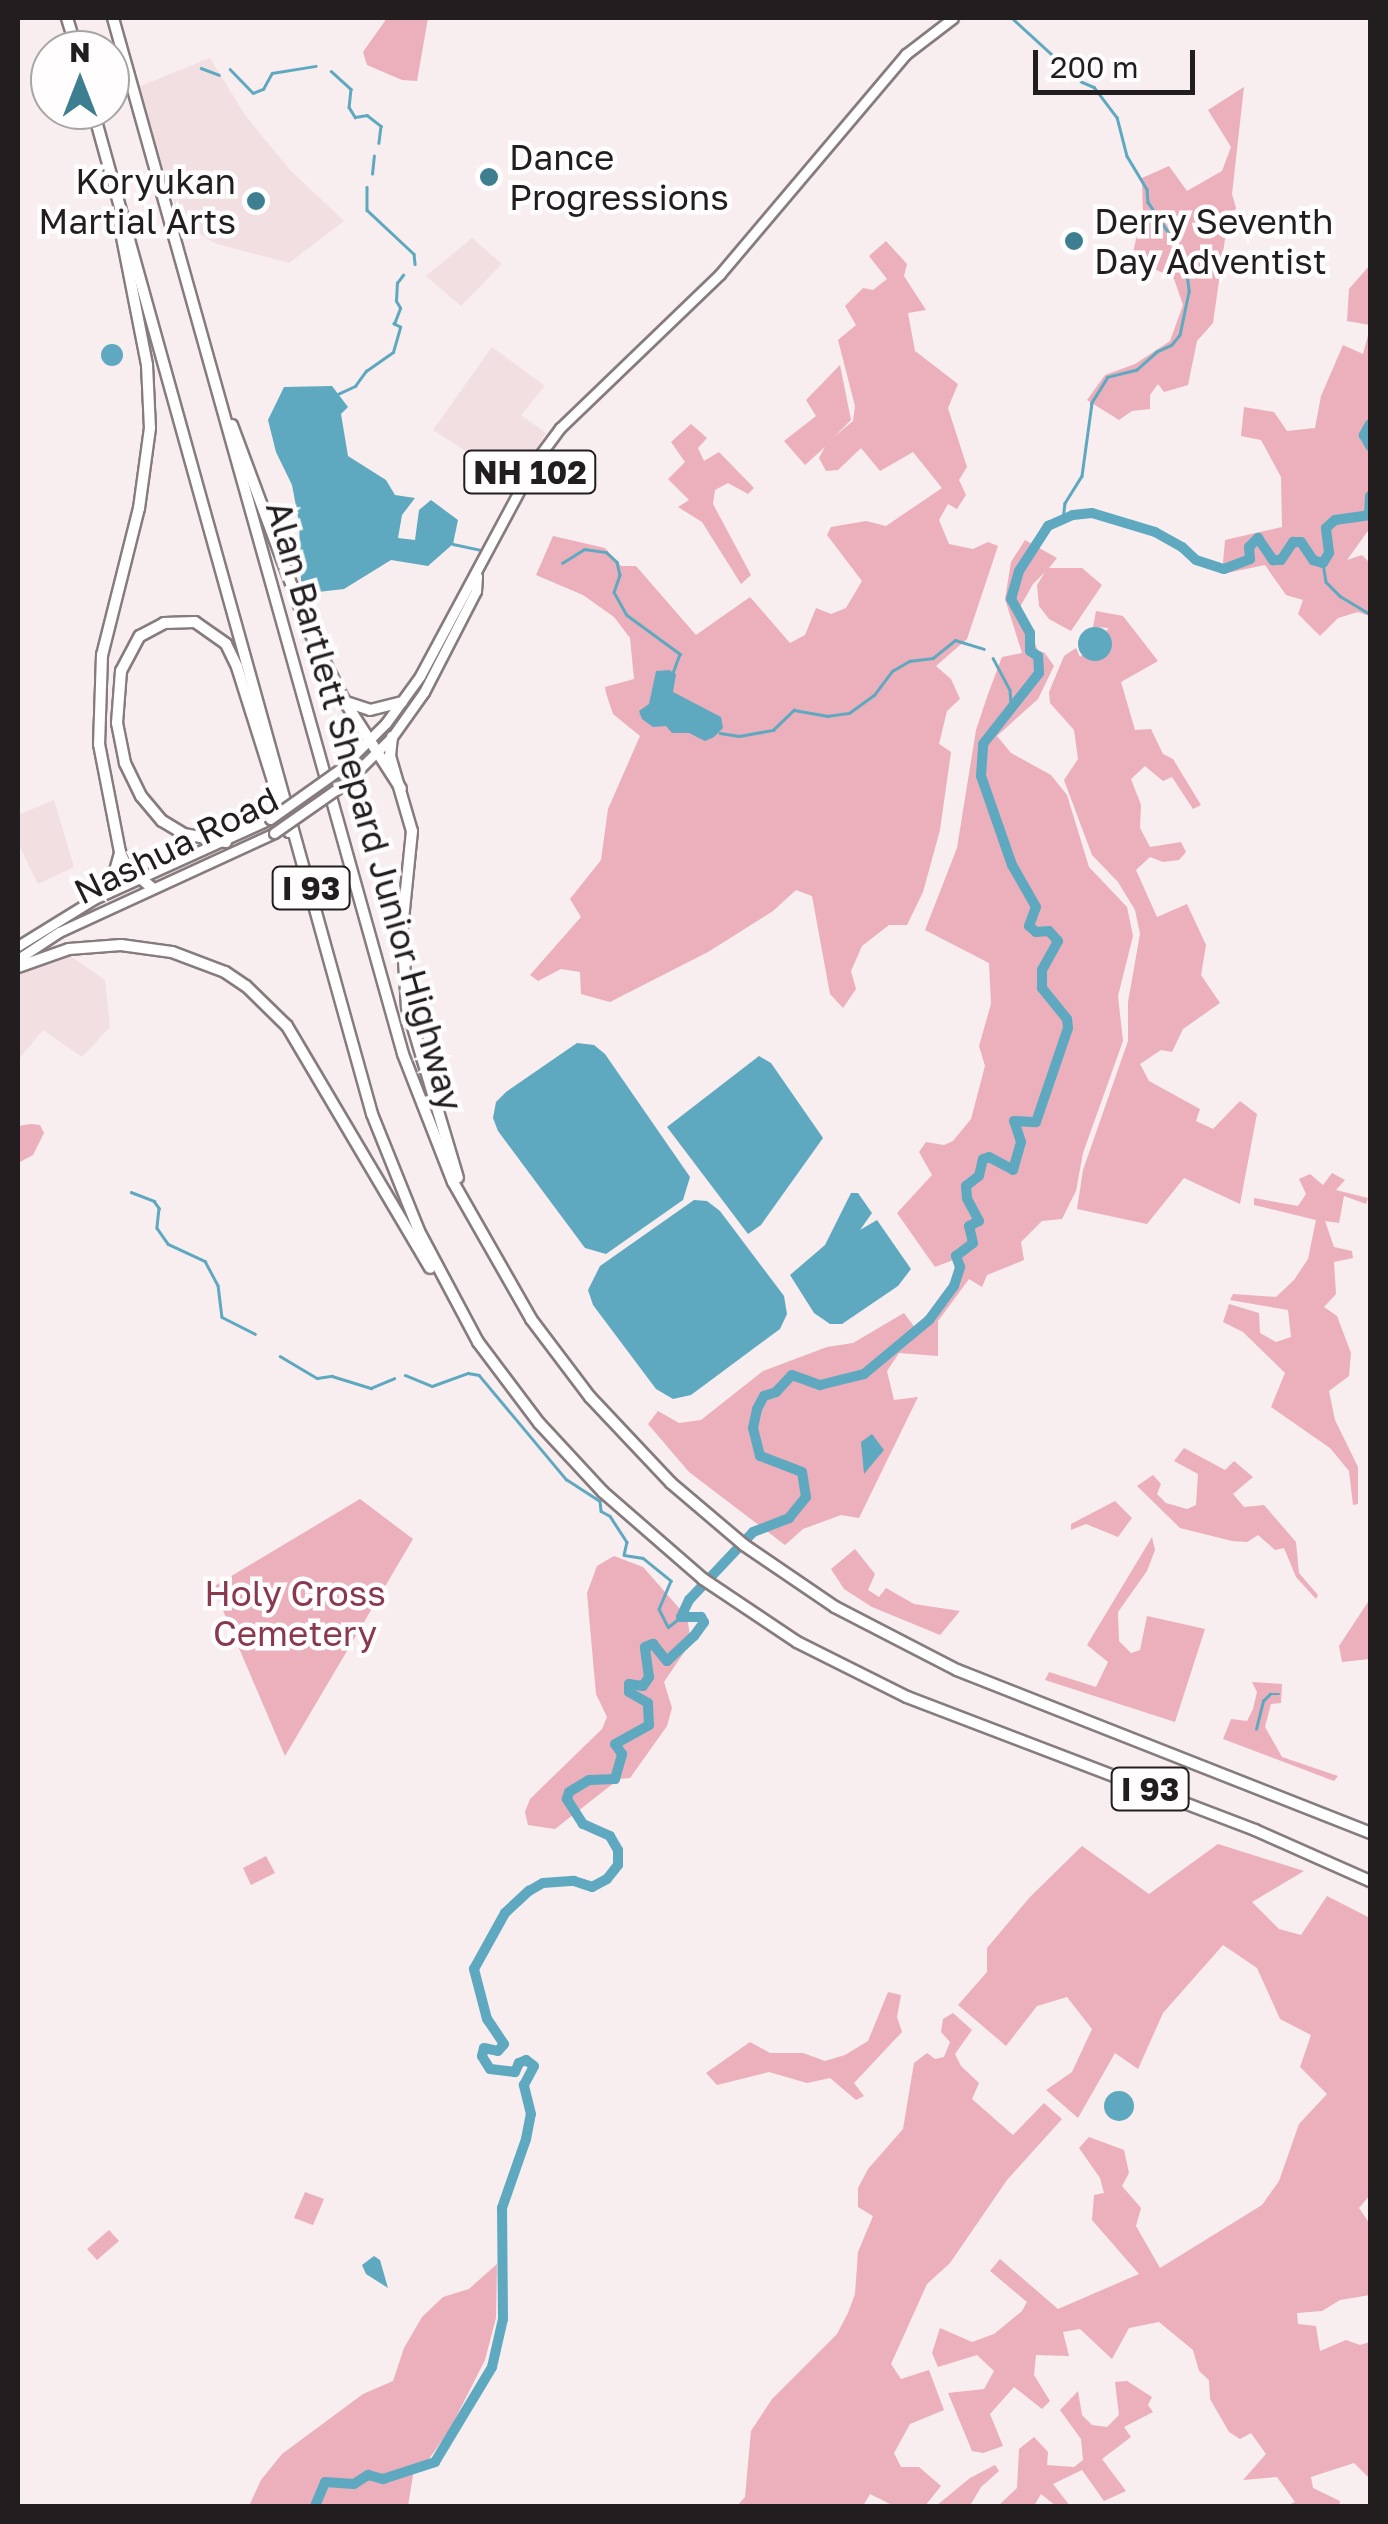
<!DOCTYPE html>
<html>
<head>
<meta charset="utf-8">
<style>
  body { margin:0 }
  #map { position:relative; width:1388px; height:2524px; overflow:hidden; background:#f8edef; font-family:"Golos Text",sans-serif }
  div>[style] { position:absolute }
  .built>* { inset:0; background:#f2dfe2 }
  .green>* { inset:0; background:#ebb0bb }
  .water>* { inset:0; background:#5ea9c0 }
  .round { border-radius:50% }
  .stream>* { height:2.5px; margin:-1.25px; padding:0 1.25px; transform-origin:1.25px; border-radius:1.25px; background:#5ea9c0 }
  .river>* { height:10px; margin:-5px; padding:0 5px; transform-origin:5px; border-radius:5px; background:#5ea9c0 }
  .roads { filter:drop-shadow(2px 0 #867c7e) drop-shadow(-2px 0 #867c7e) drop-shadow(0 2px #867c7e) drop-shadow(0 -2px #867c7e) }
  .primary>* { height:9px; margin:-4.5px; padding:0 4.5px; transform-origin:4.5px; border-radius:4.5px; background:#fff }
  .highway>* { height:10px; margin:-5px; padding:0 5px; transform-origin:5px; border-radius:5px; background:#fff }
  .bridges { filter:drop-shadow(2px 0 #867c7e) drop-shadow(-2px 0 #867c7e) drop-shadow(0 2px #867c7e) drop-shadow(0 -2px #867c7e) }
  .primary-bridge>* { height:9px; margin:-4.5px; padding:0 4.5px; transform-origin:4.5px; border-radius:4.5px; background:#fff }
  .dots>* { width:28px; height:28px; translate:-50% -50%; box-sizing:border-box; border:5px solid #fffdfd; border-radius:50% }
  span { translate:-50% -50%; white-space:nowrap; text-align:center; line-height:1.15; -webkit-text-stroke:9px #fffdfd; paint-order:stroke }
  .shield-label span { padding:2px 8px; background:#fffdfd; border:2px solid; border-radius:8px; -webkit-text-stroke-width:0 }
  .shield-label { font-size:32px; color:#221e1f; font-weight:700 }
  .poi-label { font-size:35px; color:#221e1f }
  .left { translate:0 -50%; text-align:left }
  .right { translate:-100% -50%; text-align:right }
  .street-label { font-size:35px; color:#221e1f }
  .park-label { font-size:35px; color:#89384e }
  .frame { position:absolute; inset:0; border:20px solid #221e1f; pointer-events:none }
  .north { position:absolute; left:30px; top:30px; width:100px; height:100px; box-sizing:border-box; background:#fffdfd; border:2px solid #a7a4a4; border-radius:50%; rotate:0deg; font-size:28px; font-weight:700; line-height:40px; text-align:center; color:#221e1f }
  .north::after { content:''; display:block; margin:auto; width:35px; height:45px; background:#3d7e91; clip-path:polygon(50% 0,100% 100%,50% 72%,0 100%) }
  .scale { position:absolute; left:1033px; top:50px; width:162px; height:45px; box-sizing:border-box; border:5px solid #221e1f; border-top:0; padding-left:12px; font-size:30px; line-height:35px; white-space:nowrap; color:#221e1f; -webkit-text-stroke:8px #fffdfd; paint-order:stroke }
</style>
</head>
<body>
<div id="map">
  <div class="built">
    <div style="clip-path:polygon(210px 58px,245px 115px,289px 169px,344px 221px,289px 263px,214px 243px,180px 220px,138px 87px)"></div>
    <div style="clip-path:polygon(472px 238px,502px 264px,461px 306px,426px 276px)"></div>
    <div style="clip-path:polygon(492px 347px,545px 386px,521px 415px,546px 433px,515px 483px,433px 430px)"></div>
    <div style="clip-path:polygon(54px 800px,74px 867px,38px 884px,18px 843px,18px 815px)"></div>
    <div style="clip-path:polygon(69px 955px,105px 980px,110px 1027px,82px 1057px,43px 1030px,18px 1060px,18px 972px)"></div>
  </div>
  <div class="green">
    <div style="clip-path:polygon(387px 18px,428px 18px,417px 81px,402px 80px,367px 65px,363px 52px)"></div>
    <div style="clip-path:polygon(1244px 87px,1232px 194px,1236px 208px,1225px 239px,1213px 323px,1197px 341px,1188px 385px,1164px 392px,1158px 384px,1150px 395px,1150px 409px,1132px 411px,1119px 420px,1087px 400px,1105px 375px,1135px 364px,1170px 341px,1183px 305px,1174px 279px,1132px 257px,1137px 235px,1117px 228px,1122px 213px,1143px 215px,1142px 178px,1169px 166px,1187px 191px,1222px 171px,1231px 147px,1208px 110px)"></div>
    <div style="clip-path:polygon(886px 241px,907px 264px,904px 276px,926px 310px,908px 313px,915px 351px,958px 384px,948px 408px,967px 467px,959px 480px,966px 495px,957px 509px,948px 504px,939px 520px,949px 544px,973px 549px,988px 542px,998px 546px,967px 639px,936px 666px,951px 679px,960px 699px,947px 711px,939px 744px,951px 752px,940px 830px,923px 892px,907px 925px,889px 925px,862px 946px,851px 971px,856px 989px,843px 1008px,830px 994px,812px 896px,796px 890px,773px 911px,708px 952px,610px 1002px,581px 994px,580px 972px,561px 969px,538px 981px,530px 975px,581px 917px,570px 899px,601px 860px,608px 809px,640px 736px,613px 714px,606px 693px,605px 687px,634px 679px,630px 638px,614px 617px,583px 595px,536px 575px,553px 536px,605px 548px,621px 566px,636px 566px,696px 635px,750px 597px,790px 643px,805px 635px,816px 608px,831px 614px,846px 608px,862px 581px,827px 535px,831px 527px,866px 521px,886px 526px,942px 488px,913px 452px,880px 471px,861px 448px,838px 470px,826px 471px,819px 458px,825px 447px,805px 465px,784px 441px,816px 416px,806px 400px,840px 365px,851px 420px,834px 437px,853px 421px,855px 406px,838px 340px,856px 325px,845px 306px,863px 288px,873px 290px,887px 279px,869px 256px)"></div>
    <div style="clip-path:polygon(1370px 265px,1370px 325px,1347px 321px,1349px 289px)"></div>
    <div style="clip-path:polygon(1370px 328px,1370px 528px,1347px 560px,1362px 555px,1370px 563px,1370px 616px,1358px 612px,1338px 618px,1320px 636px,1298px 614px,1303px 600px,1286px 595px,1265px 565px,1222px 574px,1225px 540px,1282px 527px,1281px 477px,1261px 440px,1241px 436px,1244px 407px,1274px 412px,1287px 431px,1315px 428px,1321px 396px,1343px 345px,1363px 354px)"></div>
    <div style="clip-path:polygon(691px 424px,707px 438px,698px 448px,704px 461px,719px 452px,754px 488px,748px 494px,728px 483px,715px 490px,713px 504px,751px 575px,741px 584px,702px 522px,678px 507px,689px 500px,668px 479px,685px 462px,671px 442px)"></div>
    <div style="clip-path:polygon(1025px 540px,1057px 558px,1049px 568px,1082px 568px,1102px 585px,1071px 631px,1049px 619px,1039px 606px,1037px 585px,1045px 572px,1033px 584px,1020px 607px,1039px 653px,1044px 652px,1054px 666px,1038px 699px,997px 736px,1011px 753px,1051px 775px,1067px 795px,1089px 867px,1127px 907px,1133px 936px,1118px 996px,1123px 1041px,1083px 1153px,1076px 1191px,1062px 1219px,1042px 1221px,1021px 1242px,1024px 1260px,987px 1275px,982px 1287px,969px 1279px,938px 1321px,938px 1356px,899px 1353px,887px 1371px,894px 1400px,918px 1397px,859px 1518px,841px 1515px,803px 1529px,785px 1545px,689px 1472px,648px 1424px,658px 1411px,679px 1423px,701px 1420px,763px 1371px,827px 1347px,853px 1343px,904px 1313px,918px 1332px,950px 1295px,961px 1257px,935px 1267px,897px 1213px,932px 1175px,919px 1152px,926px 1142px,944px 1145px,953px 1141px,971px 1119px,985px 1066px,979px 1046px,991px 1004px,989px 963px,925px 930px,957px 848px,976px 730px,988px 694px,1002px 657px,1022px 653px,1005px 599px,1011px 562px)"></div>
    <div style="clip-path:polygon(1096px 611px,1123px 616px,1158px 661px,1121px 682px,1135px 730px,1151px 729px,1163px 754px,1173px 759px,1201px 805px,1193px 809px,1172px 777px,1163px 781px,1145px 766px,1131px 779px,1141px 805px,1140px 828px,1150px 847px,1181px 842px,1186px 852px,1179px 860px,1163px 862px,1150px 857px,1136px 870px,1157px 917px,1187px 904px,1206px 945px,1201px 975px,1220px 1003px,1183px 1029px,1172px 1052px,1161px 1050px,1140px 1064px,1149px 1081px,1200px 1109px,1196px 1121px,1213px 1129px,1240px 1101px,1257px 1114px,1240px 1204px,1184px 1178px,1147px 1224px,1077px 1209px,1083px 1170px,1128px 1041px,1128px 1002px,1140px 934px,1135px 910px,1118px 882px,1092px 855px,1064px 780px,1078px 759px,1074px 730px,1050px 703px,1049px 692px,1064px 656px,1076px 648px,1080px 657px,1109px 628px,1093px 627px)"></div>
    <div style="clip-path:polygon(31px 1124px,40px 1125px,44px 1133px,33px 1155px,18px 1163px,18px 1126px)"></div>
    <div style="clip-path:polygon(1332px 1173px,1345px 1180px,1336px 1190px,1368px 1198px,1366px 1204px,1344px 1196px,1339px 1223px,1325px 1221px,1334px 1247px,1352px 1251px,1353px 1258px,1334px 1262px,1336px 1294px,1324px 1307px,1337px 1316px,1351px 1353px,1349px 1376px,1329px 1391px,1335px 1420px,1358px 1467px,1358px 1504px,1353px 1505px,1349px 1471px,1330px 1448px,1271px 1407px,1285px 1373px,1243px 1332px,1223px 1322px,1229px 1304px,1259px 1313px,1260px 1333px,1276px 1342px,1291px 1337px,1288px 1310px,1230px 1300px,1233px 1294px,1276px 1297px,1294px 1280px,1308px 1259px,1316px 1220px,1254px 1205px,1254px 1198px,1298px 1206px,1306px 1194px,1299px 1179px,1310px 1174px,1323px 1185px)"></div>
    <div style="clip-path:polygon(1184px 1448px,1225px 1470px,1234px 1461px,1253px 1477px,1233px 1494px,1244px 1507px,1264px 1505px,1296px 1542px,1299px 1573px,1318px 1595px,1316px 1599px,1296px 1577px,1284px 1548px,1275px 1550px,1258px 1535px,1247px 1542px,1232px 1541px,1180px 1528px,1137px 1486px,1153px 1475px,1161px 1484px,1157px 1494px,1166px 1503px,1187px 1509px,1196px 1505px,1198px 1474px,1174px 1461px)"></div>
    <div style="clip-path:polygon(360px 1499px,413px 1539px,285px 1756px,213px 1587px)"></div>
    <div style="clip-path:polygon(1115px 1501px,1132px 1518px,1118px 1537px,1086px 1524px,1071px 1530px,1071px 1524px)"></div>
    <div style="clip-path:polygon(1152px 1537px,1155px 1550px,1147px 1571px,1118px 1612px,1119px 1641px,1131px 1653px,1140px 1650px,1147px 1616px,1205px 1629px,1175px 1722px,1045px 1680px,1049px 1672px,1096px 1687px,1108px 1662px,1087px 1645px)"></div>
    <div style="clip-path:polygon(855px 1549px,875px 1574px,868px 1590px,879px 1597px,886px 1588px,914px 1604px,960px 1611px,940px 1635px,872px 1607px,844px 1589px,831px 1569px)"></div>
    <div style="clip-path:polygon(614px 1556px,643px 1567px,687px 1617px,691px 1642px,664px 1682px,672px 1708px,667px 1726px,630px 1778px,619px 1779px,555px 1829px,528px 1825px,525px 1812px,530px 1799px,602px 1729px,607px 1717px,596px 1694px,587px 1593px,597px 1566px)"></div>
    <div style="clip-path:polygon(1370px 1599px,1370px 1659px,1342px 1662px,1339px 1646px)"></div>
    <div style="clip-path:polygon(1252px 1682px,1282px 1684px,1281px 1703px,1271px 1704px,1265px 1727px,1282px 1757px,1338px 1776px,1334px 1781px,1223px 1739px,1231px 1719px,1247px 1721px,1253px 1709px,1257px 1692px)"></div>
    <div style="clip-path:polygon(1218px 1844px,1304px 1871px,1252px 1902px,1279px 1929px,1301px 1935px,1327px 1896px,1370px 1918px,1370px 2195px,1359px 2208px,1370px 2224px,1370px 2295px,1340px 2300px,1322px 2311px,1297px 2313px,1298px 2324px,1316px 2326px,1320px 2351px,1346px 2340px,1360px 2345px,1370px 2342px,1370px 2479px,1354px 2463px,1311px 2477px,1313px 2488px,1340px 2501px,1339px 2506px,1286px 2506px,1295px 2502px,1277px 2477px,1243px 2480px,1266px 2454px,1251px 2433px,1240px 2439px,1229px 2432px,1210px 2399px,1209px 2380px,1199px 2371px,1193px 2350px,1159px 2322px,1129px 2328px,1112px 2359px,1080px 2329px,1063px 2332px,1069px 2356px,1036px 2355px,1034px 2375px,1050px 2401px,1042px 2409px,1014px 2387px,990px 2414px,1003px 2446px,983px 2453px,972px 2451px,948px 2393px,984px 2389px,994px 2371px,977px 2355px,938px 2367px,932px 2353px,940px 2328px,972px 2342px,994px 2334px,1022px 2311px,1027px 2302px,990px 2271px,1000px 2259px,1058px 2309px,1139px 2274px,1092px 2220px,1094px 2195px,1104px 2193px,1100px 2178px,1079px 2148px,1089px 2137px,1124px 2150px,1129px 2173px,1122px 2186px,1141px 2208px,1136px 2226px,1160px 2268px,1262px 2205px,1279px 2181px,1299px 2124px,1327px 2094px,1300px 2067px,1311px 2035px,1280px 2019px,1257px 1968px,1223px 1945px,1163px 2013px,1138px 2069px,1115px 2053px,1078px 2118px,1046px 2090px,1072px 2072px,1092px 2029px,1067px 1997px,1037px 2006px,1006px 2046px,958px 2005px,987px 1972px,987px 1948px,1030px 1897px,1082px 1846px,1149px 1894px)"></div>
    <div style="clip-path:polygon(266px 1856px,275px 1873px,251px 1885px,243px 1868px)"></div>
    <div style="clip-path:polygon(888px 1992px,901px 1995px,897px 2017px,902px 2032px,854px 2083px,864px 2096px,856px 2100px,830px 2078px,807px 2083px,769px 2072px,717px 2085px,706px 2073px,750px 2042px,770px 2053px,803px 2053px,825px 2061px,845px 2055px,868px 2041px)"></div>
    <div style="clip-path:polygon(953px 2013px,972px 2030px,955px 2054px,961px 2066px,979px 2083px,972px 2099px,1013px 2135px,1044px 2103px,1062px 2119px,1007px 2180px,950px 2263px,927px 2284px,891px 2364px,901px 2379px,929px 2370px,944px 2410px,910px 2424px,894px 2453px,901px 2467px,919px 2467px,941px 2486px,925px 2506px,894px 2506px,870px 2494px,863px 2506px,737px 2506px,745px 2497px,751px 2431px,772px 2399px,837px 2334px,848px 2313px,855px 2294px,858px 2252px,873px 2216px,858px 2207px,858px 2188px,868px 2169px,903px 2129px,914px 2063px,927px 2053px,935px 2059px,944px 2057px,950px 2042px,941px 2032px,943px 2019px)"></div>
    <div style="clip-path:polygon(305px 2192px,324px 2199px,313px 2225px,294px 2218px)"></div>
    <div style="clip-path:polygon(109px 2230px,119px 2241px,97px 2260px,87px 2249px)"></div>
    <div style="clip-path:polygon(497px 2264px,496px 2318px,485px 2360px,450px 2429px,429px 2459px,414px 2469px,408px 2506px,249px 2506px,261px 2480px,282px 2454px,363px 2394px,393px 2381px,404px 2348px,422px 2317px,443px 2297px,469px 2289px)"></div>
    <div style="clip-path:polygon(1127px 2381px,1152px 2397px,1148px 2405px,1153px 2412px,1124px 2427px,1131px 2437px,1102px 2459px,1126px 2491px,1104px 2501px,1082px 2470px,1053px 2484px,1070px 2506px,1056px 2506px,1041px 2494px,1034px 2506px,998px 2506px,1017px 2488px,1019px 2449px,1034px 2437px,1048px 2452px,1047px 2465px,1074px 2467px,1083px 2460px,1081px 2439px,1060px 2410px,1078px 2391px,1082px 2415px,1092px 2425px,1107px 2427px,1119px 2415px,1115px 2382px)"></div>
    <div style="clip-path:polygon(995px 2465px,999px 2471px,981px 2487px,971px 2504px,974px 2506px,936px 2506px,970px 2478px)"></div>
  </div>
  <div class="water">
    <div class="round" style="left:101px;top:344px;width:22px;height:22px"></div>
    <div style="clip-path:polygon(332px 386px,348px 407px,341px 414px,348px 456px,386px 480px,395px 495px,415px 498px,402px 515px,398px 538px,415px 540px,419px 510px,431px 500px,458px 520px,453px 544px,428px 566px,391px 560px,344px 589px,318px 592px,301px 581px,299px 522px,292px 485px,276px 452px,268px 420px,284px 387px)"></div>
    <div class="round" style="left:1078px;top:627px;width:34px;height:34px"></div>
    <div style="clip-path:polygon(669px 670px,676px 674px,673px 692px,721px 717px,723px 728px,714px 737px,705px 741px,689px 733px,672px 733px,666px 726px,653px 727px,642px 719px,639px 711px,649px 704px,656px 671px)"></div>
    <div style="clip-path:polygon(577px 1043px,594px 1045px,605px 1054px,690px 1177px,683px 1200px,606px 1254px,585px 1248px,498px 1131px,493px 1118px,496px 1102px,506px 1092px)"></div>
    <div style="clip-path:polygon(759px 1056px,771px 1063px,823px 1138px,761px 1225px,748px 1234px,667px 1127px)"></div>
    <div style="clip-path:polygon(851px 1193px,858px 1193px,872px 1213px,860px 1230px,877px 1220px,911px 1269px,898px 1286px,842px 1324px,830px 1324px,814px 1313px,790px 1275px,825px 1245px)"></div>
    <div style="clip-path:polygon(694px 1200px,707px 1201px,720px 1211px,784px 1296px,787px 1314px,780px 1329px,691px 1395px,673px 1399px,656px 1389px,593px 1305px,588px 1290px,600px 1266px)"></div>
    <div style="clip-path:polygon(872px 1434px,884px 1450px,864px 1474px,861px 1442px)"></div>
    <div class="round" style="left:1104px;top:2091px;width:30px;height:30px"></div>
    <div style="clip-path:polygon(374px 2256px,380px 2260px,388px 2288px,366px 2274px,362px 2265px)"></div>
  </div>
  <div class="stream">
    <div style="left:1012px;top:18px;width:95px;rotate:42.4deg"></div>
    <div style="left:1082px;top:82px;width:13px;rotate:23deg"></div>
    <div style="left:1094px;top:87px;width:38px;rotate:53deg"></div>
    <div style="left:1117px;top:117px;width:40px;rotate:75.6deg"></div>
    <div style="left:1127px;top:156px;width:39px;rotate:59deg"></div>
    <div style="left:1147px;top:189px;width:13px;rotate:86deg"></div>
    <div style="left:1148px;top:202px;width:66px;rotate:56.1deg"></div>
    <div style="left:1185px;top:257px;width:35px;rotate:83deg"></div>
    <div style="left:1189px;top:292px;width:44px;rotate:101.8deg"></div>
    <div style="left:1180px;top:335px;width:13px;rotate:129deg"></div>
    <div style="left:1172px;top:345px;width:17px;rotate:155deg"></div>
    <div style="left:1157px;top:352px;width:27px;rotate:138deg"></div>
    <div style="left:1137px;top:370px;width:30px;rotate:166deg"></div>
    <div style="left:1108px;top:377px;width:31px;rotate:122deg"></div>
    <div style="left:1092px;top:403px;width:74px;rotate:97.8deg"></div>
    <div style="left:1082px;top:476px;width:32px;rotate:122deg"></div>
    <div style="left:1065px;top:503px;width:16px;rotate:97deg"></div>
    <div style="left:201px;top:68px;width:19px;rotate:21deg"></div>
    <div style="left:230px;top:69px;width:33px;rotate:46deg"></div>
    <div style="left:253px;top:93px;width:11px;rotate:-22deg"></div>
    <div style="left:263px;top:89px;width:18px;rotate:-61deg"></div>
    <div style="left:272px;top:73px;width:44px;rotate:-9.2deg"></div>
    <div style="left:331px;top:71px;width:27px;rotate:42deg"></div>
    <div style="left:351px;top:89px;width:18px;rotate:96deg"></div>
    <div style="left:349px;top:107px;width:12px;rotate:59deg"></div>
    <div style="left:355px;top:117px;width:12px;rotate:-9deg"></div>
    <div style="left:367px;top:115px;width:18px;rotate:38deg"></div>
    <div style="left:381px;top:126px;width:17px;rotate:97deg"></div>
    <div style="left:372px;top:174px;width:18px;rotate:-84deg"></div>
    <div style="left:367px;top:187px;width:23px;rotate:90deg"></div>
    <div style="left:367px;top:210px;width:64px;rotate:43.1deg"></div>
    <div style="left:414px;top:254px;width:10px;rotate:84deg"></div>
    <div style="left:338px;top:394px;width:19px;rotate:-25deg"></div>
    <div style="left:355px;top:386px;width:19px;rotate:-54deg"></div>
    <div style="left:366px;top:371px;width:33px;rotate:-35deg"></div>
    <div style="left:393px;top:352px;width:26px;rotate:-74deg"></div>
    <div style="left:400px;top:327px;width:7px;rotate:-153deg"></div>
    <div style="left:394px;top:324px;width:17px;rotate:-69deg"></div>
    <div style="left:400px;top:308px;width:8px;rotate:-120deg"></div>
    <div style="left:396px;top:301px;width:18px;rotate:-87deg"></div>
    <div style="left:397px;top:283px;width:10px;rotate:-53deg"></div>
    <div style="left:453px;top:544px;width:29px;rotate:12deg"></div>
    <div style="left:562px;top:563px;width:26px;rotate:-32deg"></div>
    <div style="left:584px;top:549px;width:22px;rotate:8deg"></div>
    <div style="left:606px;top:552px;width:15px;rotate:42deg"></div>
    <div style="left:617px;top:562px;width:13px;rotate:77deg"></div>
    <div style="left:620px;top:575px;width:18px;rotate:109deg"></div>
    <div style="left:614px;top:592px;width:26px;rotate:61deg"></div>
    <div style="left:627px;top:615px;width:66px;rotate:36.3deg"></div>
    <div style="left:680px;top:654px;width:20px;rotate:110deg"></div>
    <div style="left:1323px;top:563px;width:19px;rotate:81deg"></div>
    <div style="left:1326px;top:582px;width:20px;rotate:45deg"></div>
    <div style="left:1340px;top:596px;width:35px;rotate:31deg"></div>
    <div style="left:993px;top:658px;width:36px;rotate:62deg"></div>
    <div style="left:1010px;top:690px;width:14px;rotate:86deg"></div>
    <div style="left:720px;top:733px;width:19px;rotate:9deg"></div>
    <div style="left:739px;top:736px;width:35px;rotate:-10deg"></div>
    <div style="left:773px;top:730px;width:29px;rotate:-44deg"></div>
    <div style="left:794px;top:710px;width:34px;rotate:10deg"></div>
    <div style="left:827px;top:716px;width:22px;rotate:-8deg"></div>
    <div style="left:849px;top:713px;width:31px;rotate:-36deg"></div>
    <div style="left:874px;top:695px;width:30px;rotate:-53deg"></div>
    <div style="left:892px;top:671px;width:20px;rotate:-30deg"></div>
    <div style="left:909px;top:661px;width:24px;rotate:-7deg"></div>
    <div style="left:933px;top:658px;width:28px;rotate:-39deg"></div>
    <div style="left:955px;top:640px;width:30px;rotate:17deg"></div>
    <div style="left:131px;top:1192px;width:25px;rotate:21deg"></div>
    <div style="left:154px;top:1201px;width:9px;rotate:54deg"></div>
    <div style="left:159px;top:1208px;width:20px;rotate:96deg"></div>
    <div style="left:157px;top:1228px;width:19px;rotate:55deg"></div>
    <div style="left:168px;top:1244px;width:41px;rotate:24.7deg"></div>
    <div style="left:205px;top:1261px;width:27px;rotate:62deg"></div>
    <div style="left:218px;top:1285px;width:32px;rotate:83deg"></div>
    <div style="left:222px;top:1317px;width:37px;rotate:27deg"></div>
    <div style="left:280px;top:1356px;width:43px;rotate:30.7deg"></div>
    <div style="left:317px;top:1378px;width:15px;rotate:-8deg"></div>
    <div style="left:332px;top:1376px;width:41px;rotate:17.1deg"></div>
    <div style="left:371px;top:1388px;width:25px;rotate:-23deg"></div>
    <div style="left:405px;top:1375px;width:29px;rotate:22deg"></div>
    <div style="left:432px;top:1386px;width:38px;rotate:-20deg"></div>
    <div style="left:468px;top:1373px;width:11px;rotate:10deg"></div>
    <div style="left:479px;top:1375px;width:136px;rotate:50.1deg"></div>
    <div style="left:566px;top:1479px;width:40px;rotate:32.9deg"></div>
    <div style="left:600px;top:1501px;width:10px;rotate:84deg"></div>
    <div style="left:601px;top:1511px;width:10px;rotate:29deg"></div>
    <div style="left:610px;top:1516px;width:31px;rotate:57deg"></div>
    <div style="left:627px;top:1542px;width:13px;rotate:103deg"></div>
    <div style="left:624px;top:1555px;width:19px;rotate:9deg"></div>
    <div style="left:643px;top:1558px;width:36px;rotate:39deg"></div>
    <div style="left:671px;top:1581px;width:30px;rotate:113deg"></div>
    <div style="left:659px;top:1609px;width:20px;rotate:63deg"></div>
    <div style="left:668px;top:1627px;width:16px;rotate:-38deg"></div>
    <div style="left:1256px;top:1729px;width:29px;rotate:-76deg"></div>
    <div style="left:1263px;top:1701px;width:10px;rotate:-45deg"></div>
    <div style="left:1270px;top:1694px;width:9px"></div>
  </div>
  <div class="river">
    <div style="left:1370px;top:424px;width:13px;rotate:119deg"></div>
    <div style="left:1364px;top:435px;width:13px;rotate:61deg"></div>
    <div style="left:315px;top:2506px;width:26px;rotate:-67deg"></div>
    <div style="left:325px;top:2482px;width:29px;rotate:4deg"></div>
    <div style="left:354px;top:2484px;width:17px;rotate:-33deg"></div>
    <div style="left:368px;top:2475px;width:16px;rotate:15deg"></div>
    <div style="left:383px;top:2479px;width:55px;rotate:-18.1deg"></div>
    <div style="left:435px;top:2462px;width:111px;rotate:-59deg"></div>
    <div style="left:492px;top:2367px;width:49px;rotate:-77.1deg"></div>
    <div style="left:503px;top:2319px;width:111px;rotate:-90.5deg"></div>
    <div style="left:502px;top:2208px;width:73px;rotate:-70.8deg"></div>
    <div style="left:526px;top:2139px;width:25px;rotate:-79deg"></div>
    <div style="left:531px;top:2114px;width:30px;rotate:-104deg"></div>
    <div style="left:524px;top:2085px;width:21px;rotate:-62deg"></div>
    <div style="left:534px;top:2066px;width:10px;rotate:-143deg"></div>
    <div style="left:526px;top:2060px;width:8px;rotate:157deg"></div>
    <div style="left:519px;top:2063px;width:10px;rotate:114deg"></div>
    <div style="left:515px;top:2072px;width:25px;rotate:-173deg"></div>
    <div style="left:490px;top:2069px;width:15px;rotate:-122deg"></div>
    <div style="left:482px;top:2056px;width:8px;rotate:-76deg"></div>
    <div style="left:484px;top:2048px;width:14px;rotate:12deg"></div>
    <div style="left:498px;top:2051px;width:9px;rotate:-49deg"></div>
    <div style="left:504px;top:2044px;width:30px;rotate:-124deg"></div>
    <div style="left:487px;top:2019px;width:52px;rotate:-104.6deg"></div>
    <div style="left:474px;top:1969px;width:64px;rotate:-61deg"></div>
    <div style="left:505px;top:1913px;width:33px;rotate:-43deg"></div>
    <div style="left:529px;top:1891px;width:16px;rotate:-30deg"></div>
    <div style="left:543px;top:1883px;width:31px;rotate:-4deg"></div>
    <div style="left:574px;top:1881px;width:19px;rotate:18deg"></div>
    <div style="left:592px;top:1887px;width:17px;rotate:-28deg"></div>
    <div style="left:607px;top:1879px;width:18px;rotate:-52deg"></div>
    <div style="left:618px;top:1865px;width:15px;rotate:-90deg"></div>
    <div style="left:618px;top:1850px;width:16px;rotate:-120deg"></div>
    <div style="left:610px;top:1836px;width:30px;rotate:-156deg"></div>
    <div style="left:583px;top:1824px;width:30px;rotate:-123deg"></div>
    <div style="left:567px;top:1799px;width:7px;rotate:-74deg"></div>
    <div style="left:569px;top:1792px;width:23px;rotate:-31deg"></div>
    <div style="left:589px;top:1780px;width:26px;rotate:-2deg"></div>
    <div style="left:615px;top:1779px;width:26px;rotate:-74deg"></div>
    <div style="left:622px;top:1754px;width:12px;rotate:-125deg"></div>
    <div style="left:615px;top:1744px;width:39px;rotate:-29deg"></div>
    <div style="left:649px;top:1725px;width:22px;rotate:-93deg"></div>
    <div style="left:648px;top:1703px;width:22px;rotate:-150deg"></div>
    <div style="left:629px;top:1692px;width:8px;rotate:-90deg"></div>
    <div style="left:629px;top:1684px;width:14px;rotate:8deg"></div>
    <div style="left:643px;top:1686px;width:11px;rotate:-56deg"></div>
    <div style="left:649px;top:1677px;width:30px;rotate:-98deg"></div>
    <div style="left:645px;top:1647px;width:9px;rotate:-21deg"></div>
    <div style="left:653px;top:1644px;width:22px;rotate:51deg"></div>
    <div style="left:667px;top:1661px;width:37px;rotate:-43deg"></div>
    <div style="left:694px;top:1636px;width:17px;rotate:-54deg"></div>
    <div style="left:704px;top:1622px;width:6px;rotate:-121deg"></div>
    <div style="left:701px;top:1617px;width:20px;rotate:180deg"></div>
    <div style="left:681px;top:1617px;width:19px;rotate:-65deg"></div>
    <div style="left:689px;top:1600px;width:93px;rotate:-46.7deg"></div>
    <div style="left:753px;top:1532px;width:39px;rotate:-21deg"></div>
    <div style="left:789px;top:1518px;width:27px;rotate:-51deg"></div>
    <div style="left:806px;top:1497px;width:25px;rotate:-99deg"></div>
    <div style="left:802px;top:1472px;width:45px;rotate:-159.1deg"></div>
    <div style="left:760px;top:1456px;width:29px;rotate:-104deg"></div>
    <div style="left:753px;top:1428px;width:19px;rotate:-78deg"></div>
    <div style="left:757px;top:1409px;width:15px;rotate:-62deg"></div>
    <div style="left:764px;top:1396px;width:13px;rotate:-18deg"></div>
    <div style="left:776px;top:1392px;width:23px;rotate:-47deg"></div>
    <div style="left:792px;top:1375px;width:30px;rotate:20deg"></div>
    <div style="left:820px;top:1385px;width:45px;rotate:-14deg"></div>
    <div style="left:864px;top:1374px;width:85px;rotate:-39.7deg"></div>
    <div style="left:929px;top:1320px;width:42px;rotate:-53.7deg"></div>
    <div style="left:954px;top:1286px;width:20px;rotate:-72deg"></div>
    <div style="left:960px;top:1267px;width:12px;rotate:-110deg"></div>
    <div style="left:956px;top:1256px;width:21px;rotate:-37deg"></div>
    <div style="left:973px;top:1243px;width:17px;rotate:-103deg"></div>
    <div style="left:969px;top:1226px;width:11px;rotate:-27deg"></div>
    <div style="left:979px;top:1221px;width:26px;rotate:-118deg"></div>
    <div style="left:967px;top:1198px;width:12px;rotate:-95deg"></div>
    <div style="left:966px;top:1186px;width:16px;rotate:-38deg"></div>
    <div style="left:979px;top:1176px;width:17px;rotate:-77deg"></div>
    <div style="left:983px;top:1159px;width:6px;rotate:-18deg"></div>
    <div style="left:989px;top:1157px;width:27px;rotate:28deg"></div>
    <div style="left:1013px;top:1170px;width:29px;rotate:-74deg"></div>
    <div style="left:1021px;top:1142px;width:22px;rotate:-108deg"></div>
    <div style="left:1014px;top:1121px;width:22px;rotate:3deg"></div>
    <div style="left:1036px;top:1122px;width:99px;rotate:-71.2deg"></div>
    <div style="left:1068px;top:1028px;width:9px;rotate:-96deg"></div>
    <div style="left:1067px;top:1019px;width:40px;rotate:-129deg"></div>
    <div style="left:1042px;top:988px;width:18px;rotate:-90deg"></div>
    <div style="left:1042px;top:970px;width:33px;rotate:-61deg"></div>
    <div style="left:1058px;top:941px;width:13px;rotate:-132deg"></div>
    <div style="left:1049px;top:931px;width:13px;rotate:176deg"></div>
    <div style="left:1036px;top:932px;width:9px;rotate:-139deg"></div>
    <div style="left:1029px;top:926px;width:20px;rotate:-70deg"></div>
    <div style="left:1036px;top:907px;width:48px;rotate:-119.7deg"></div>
    <div style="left:1012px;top:865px;width:94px;rotate:-109.2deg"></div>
    <div style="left:981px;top:776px;width:32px;rotate:-86deg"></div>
    <div style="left:983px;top:744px;width:90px;rotate:-51.7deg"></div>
    <div style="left:1039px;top:673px;width:17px;rotate:-93deg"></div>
    <div style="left:1038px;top:656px;width:9px;rotate:-148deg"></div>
    <div style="left:1030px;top:651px;width:18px;rotate:-90deg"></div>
    <div style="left:1030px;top:633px;width:39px;rotate:-119deg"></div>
    <div style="left:1011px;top:599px;width:29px;rotate:-74deg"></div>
    <div style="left:1019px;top:571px;width:54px;rotate:-57.2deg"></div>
    <div style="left:1048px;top:526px;width:27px;rotate:-24deg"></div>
    <div style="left:1073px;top:515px;width:19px;rotate:-6deg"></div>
    <div style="left:1092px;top:513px;width:66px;rotate:16.8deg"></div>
    <div style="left:1155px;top:532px;width:31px;rotate:29deg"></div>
    <div style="left:1182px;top:547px;width:19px;rotate:43deg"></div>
    <div style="left:1196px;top:560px;width:29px;rotate:18deg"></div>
    <div style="left:1224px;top:569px;width:28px;rotate:-21deg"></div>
    <div style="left:1250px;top:559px;width:12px;rotate:-95deg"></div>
    <div style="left:1249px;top:547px;width:13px;rotate:-45deg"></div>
    <div style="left:1258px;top:538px;width:27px;rotate:56deg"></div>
    <div style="left:1273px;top:560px;width:8px"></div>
    <div style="left:1281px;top:560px;width:22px;rotate:-56deg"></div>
    <div style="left:1293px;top:542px;width:8px"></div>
    <div style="left:1301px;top:542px;width:22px;rotate:56deg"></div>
    <div style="left:1313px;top:560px;width:10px;rotate:17deg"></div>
    <div style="left:1323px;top:563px;width:12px;rotate:-59deg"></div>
    <div style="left:1329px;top:553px;width:25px;rotate:-97deg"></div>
    <div style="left:1326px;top:528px;width:12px;rotate:-42deg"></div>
    <div style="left:1335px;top:520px;width:34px;rotate:-8deg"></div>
    <div style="left:1369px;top:515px;width:19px;rotate:-87deg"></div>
  </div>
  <div class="roads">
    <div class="primary">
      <div style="left:339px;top:770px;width:66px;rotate:-45deg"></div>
      <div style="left:386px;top:723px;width:58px;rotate:-54.1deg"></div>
      <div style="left:420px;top:676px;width:242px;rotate:-61.8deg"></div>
      <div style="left:534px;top:463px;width:44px;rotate:-53.4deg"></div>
      <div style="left:560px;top:428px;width:222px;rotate:-43.9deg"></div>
      <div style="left:720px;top:274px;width:288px;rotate:-49.8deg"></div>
      <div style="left:906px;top:54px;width:59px;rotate:-37.5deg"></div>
      <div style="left:344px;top:784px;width:67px;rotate:-44.4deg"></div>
      <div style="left:392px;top:737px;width:55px;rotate:-54.6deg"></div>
      <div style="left:424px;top:692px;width:114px;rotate:-62.8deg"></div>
      <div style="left:476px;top:591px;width:15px;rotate:-86deg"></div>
      <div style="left:18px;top:946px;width:89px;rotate:-31.7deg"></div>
      <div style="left:94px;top:899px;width:193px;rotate:-24.4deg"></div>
      <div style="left:18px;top:959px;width:49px;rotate:-33.4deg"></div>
      <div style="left:59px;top:932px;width:237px;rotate:-24.7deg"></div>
    </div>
    <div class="highway">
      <div style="left:67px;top:18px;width:34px;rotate:73deg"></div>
      <div style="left:113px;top:18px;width:1076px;rotate:74.36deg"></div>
      <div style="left:403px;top:1054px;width:137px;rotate:68.7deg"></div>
      <div style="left:453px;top:1182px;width:158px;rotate:60.3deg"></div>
      <div style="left:531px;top:1319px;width:98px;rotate:52.9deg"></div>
      <div style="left:590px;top:1397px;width:118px;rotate:46.7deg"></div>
      <div style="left:671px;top:1483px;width:96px;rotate:40.3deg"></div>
      <div style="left:744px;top:1545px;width:110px;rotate:34.3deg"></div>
      <div style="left:835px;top:1607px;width:137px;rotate:27.3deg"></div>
      <div style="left:957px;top:1670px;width:444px;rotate:21.5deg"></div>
      <div style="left:93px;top:110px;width:1042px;rotate:74.47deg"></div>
      <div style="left:372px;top:1114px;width:126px;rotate:68.1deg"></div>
      <div style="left:419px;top:1231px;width:126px;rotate:62deg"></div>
      <div style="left:478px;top:1342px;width:101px;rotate:53deg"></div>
      <div style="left:539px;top:1423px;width:94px;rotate:47.2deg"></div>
      <div style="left:603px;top:1492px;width:133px;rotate:41deg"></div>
      <div style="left:703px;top:1579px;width:113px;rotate:33.8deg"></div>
      <div style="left:797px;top:1642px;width:123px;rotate:26.6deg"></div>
      <div style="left:907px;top:1697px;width:373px;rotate:20.9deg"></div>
      <div style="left:1255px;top:1830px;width:126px;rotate:23.9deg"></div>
      <div style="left:119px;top:222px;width:146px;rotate:78.9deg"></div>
      <div style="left:147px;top:365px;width:63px;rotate:87.3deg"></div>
      <div style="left:150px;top:428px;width:81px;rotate:97.8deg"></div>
      <div style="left:139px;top:508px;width:152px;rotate:104.1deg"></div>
      <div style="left:102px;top:655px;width:89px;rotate:91.9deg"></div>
      <div style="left:99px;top:744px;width:110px;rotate:79deg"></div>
      <div style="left:120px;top:852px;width:15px;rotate:67deg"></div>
      <div style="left:126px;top:866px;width:34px;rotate:40deg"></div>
      <div style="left:232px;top:425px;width:218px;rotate:69.6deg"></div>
      <div style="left:308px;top:629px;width:82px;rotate:63.1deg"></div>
      <div style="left:345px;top:702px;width:103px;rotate:57.2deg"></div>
      <div style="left:346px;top:702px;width:25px;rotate:18deg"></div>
      <div style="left:370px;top:710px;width:33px;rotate:-14deg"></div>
      <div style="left:392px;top:737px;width:19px;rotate:96deg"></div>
      <div style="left:390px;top:756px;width:78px;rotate:73.7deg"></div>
      <div style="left:412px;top:831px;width:100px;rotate:95.8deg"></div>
      <div style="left:402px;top:930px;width:77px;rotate:86.3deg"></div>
      <div style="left:407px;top:1007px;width:178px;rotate:73.4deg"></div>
      <div style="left:226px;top:842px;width:43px;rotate:-169.2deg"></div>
      <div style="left:184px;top:834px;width:26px;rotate:-149deg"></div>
      <div style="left:162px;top:821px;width:33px;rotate:-130deg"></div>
      <div style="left:141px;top:796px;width:37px;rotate:-116deg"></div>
      <div style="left:125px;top:763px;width:41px;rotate:-101.3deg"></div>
      <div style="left:117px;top:723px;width:52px;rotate:-85.6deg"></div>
      <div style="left:121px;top:671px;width:40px;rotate:-62deg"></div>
      <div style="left:140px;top:636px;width:27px;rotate:-28deg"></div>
      <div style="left:164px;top:623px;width:31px;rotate:-2deg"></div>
      <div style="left:195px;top:622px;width:38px;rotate:35deg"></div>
      <div style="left:226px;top:644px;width:25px;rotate:64deg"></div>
      <div style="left:237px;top:667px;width:173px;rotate:72.5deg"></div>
      <div style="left:109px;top:892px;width:41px;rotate:-74.2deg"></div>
      <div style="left:18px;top:967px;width:54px;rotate:-19.4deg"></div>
      <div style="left:69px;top:949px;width:52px;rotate:-4.4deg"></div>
      <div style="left:121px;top:945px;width:51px;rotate:7.8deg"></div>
      <div style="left:172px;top:952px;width:57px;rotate:20.7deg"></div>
      <div style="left:225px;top:972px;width:25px;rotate:34deg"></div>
      <div style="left:246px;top:986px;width:57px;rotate:44.3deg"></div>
      <div style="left:287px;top:1026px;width:281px;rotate:59.4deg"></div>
    </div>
  </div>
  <div class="bridges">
    <div class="primary-bridge">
      <div style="left:270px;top:819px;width:85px;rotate:-35.4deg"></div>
      <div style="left:274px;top:833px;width:85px;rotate:-35deg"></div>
    </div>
  </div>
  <div class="dots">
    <div style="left:489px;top:177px;background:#3d7e91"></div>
    <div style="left:256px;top:201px;background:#3d7e91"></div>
    <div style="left:1074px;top:241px;background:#3d7e91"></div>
  </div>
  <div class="shield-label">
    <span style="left:530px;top:472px">NH 102</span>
    <span style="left:311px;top:888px">I 93</span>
    <span style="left:1150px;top:1789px">I 93</span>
  </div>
  <div class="poi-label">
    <span class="left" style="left:509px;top:177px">Dance<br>Progressions</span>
    <span class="right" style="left:236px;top:201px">Koryukan<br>Martial Arts</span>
    <span class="left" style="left:1094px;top:241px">Derry Seventh<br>Day Adventist</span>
  </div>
  <div class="street-label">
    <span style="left:365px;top:806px;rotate:74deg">Alan Bartlett Shepard Junior Highway</span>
    <span style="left:176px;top:845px;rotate:-26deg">Nashua Road</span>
  </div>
  <div class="park-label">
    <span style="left:295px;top:1613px">Holy Cross<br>Cemetery</span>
  </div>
  <div class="frame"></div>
  <div class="north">N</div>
  <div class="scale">200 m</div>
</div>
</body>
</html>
